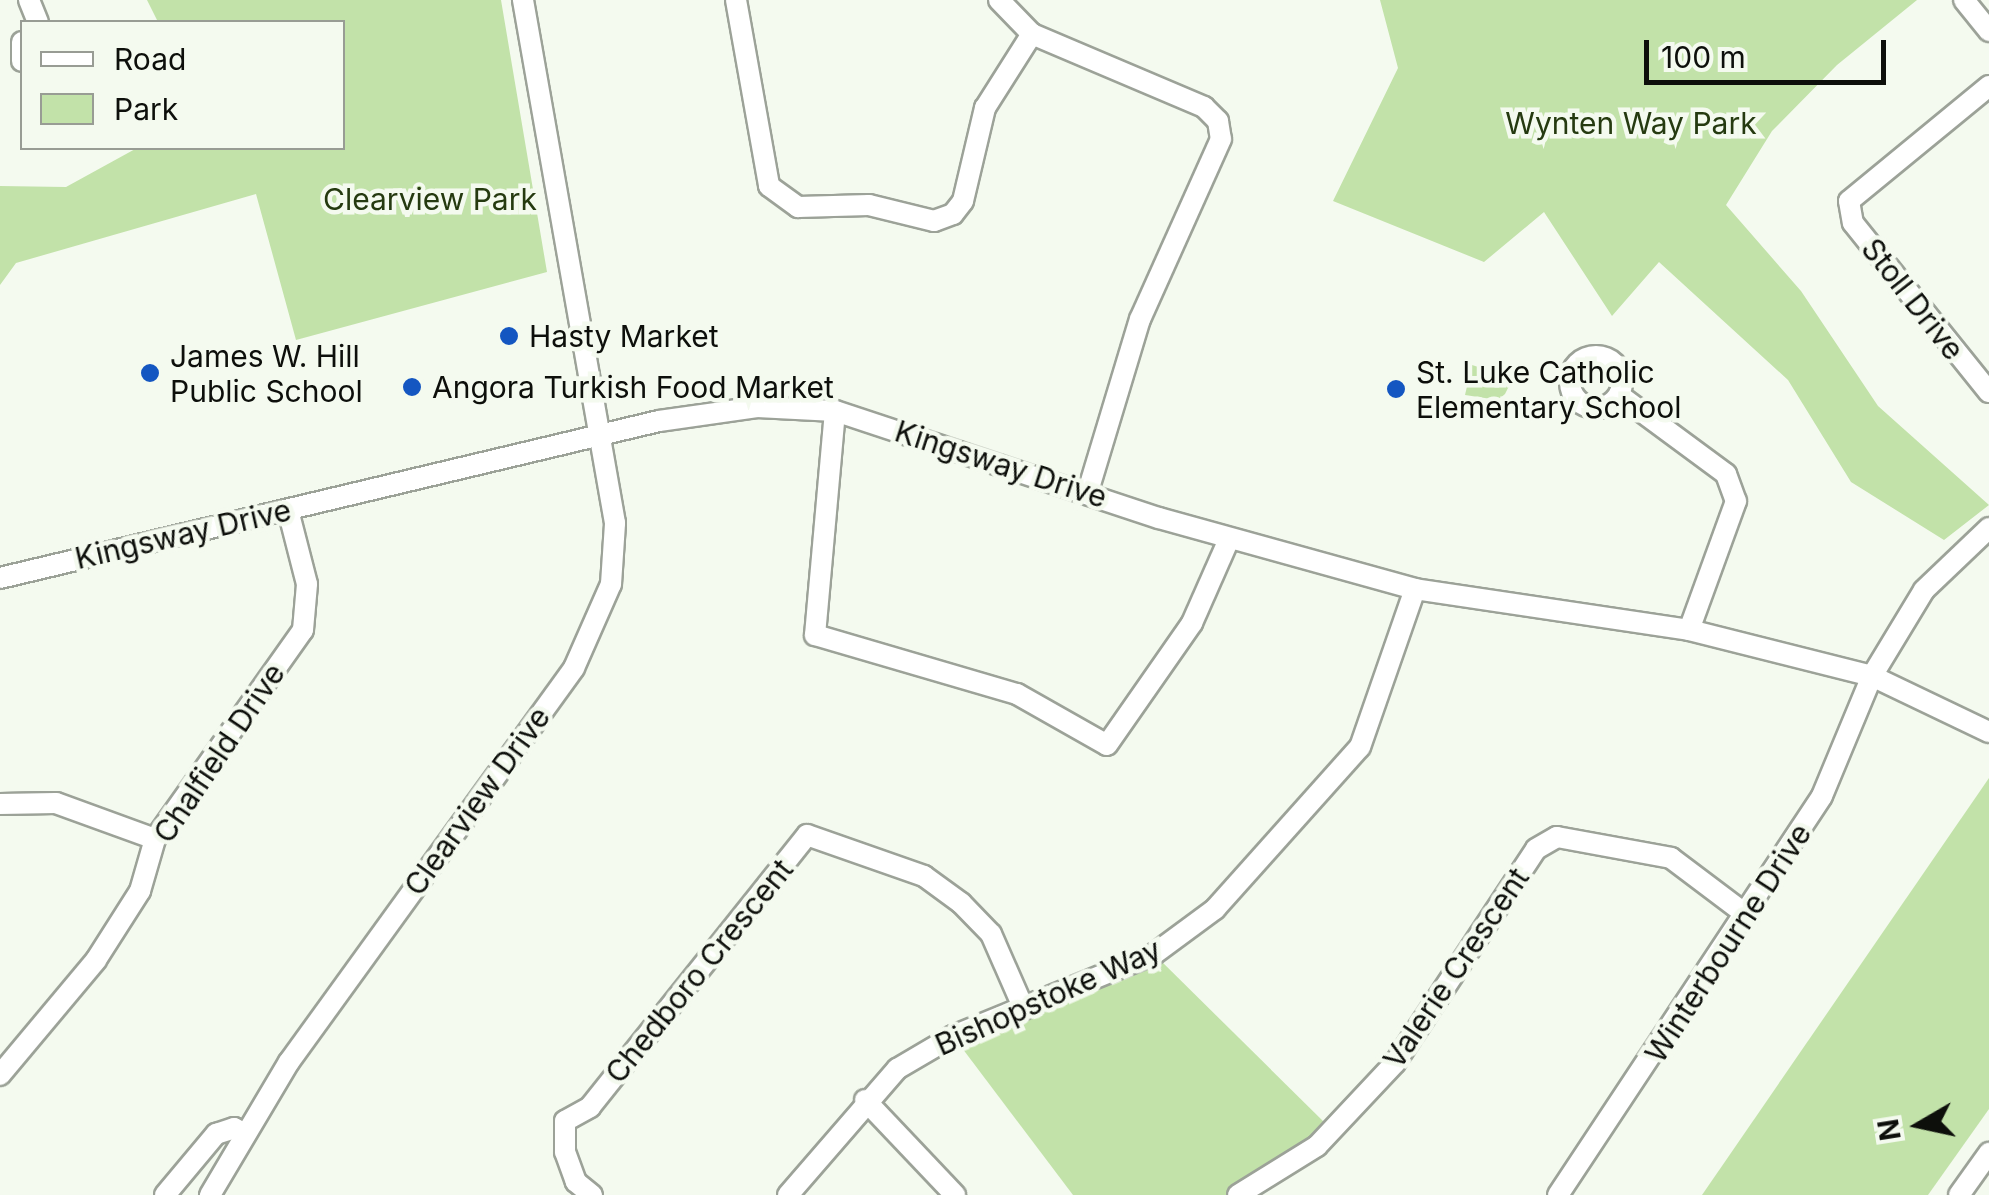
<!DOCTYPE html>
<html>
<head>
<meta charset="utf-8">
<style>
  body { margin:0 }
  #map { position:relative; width:1989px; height:1195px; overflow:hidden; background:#f4faef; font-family:Inter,sans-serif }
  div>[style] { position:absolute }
  .green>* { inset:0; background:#c2e2a9 }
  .roads { filter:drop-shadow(2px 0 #9ca298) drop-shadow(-2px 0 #9ca298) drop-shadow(0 2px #9ca298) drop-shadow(0 -2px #9ca298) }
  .minor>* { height:20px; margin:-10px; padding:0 10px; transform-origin:10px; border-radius:10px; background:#fff }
  .minor>.ring { margin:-10px; padding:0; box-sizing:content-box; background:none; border:20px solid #fff; border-radius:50% }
  .dots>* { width:28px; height:28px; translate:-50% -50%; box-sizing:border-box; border:5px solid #f4faef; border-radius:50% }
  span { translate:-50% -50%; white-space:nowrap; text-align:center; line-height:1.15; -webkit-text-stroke:9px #f4faef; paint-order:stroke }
  .park-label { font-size:30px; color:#253a10 }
  .street-label { font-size:30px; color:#0d0f0b }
  .poi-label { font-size:30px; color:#0d0f0b }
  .left { translate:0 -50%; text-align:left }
  .legend { position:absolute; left:20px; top:20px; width:325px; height:130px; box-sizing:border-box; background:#f4faef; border:2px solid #989c94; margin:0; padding:12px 18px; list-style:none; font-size:30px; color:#0d0f0b }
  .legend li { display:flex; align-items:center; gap:20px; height:50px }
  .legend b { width:50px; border:2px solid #989c94 }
  .north { position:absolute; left:1869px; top:1075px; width:100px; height:100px; -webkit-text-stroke:8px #f4faef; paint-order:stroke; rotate:261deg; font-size:28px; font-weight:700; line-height:40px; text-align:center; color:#0d0f0b }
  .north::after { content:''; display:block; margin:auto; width:35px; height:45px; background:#0d0f0b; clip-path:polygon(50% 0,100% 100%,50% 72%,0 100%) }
  .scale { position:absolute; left:1644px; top:40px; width:242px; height:45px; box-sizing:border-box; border:5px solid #0d0f0b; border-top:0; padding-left:12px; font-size:30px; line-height:35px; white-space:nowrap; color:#0d0f0b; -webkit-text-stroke:8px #f4faef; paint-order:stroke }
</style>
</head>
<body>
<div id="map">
  <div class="green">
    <div style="clip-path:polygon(147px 0,501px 0,547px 272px,296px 340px,256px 194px,16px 263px,0 285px,0 186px,66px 187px,137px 148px,342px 148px,342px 22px,158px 22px)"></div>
    <div style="clip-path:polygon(1380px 0,1917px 0,1837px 65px,1772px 131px,1726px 205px,1801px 291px,1878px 406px,1989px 505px,1944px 540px,1851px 482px,1788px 380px,1659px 262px,1612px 316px,1544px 212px,1484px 262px,1333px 201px,1398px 68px)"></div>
    <div style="clip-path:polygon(1472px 365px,1513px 378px,1505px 394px,1498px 400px,1465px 395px)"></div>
    <div style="clip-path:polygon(1989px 778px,1989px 1109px,1928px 1195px,1702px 1195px)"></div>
    <div style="clip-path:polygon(1153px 953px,1326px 1124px,1265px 1178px,1229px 1195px,1073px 1195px,953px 1036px)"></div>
  </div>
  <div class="roads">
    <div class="minor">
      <div style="left:29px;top:0;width:24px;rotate:68deg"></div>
      <div style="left:736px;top:0;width:189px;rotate:79.9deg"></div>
      <div style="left:769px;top:186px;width:36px;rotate:36deg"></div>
      <div style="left:798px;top:207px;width:71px;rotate:-1.6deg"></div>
      <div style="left:869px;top:205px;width:67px;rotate:13.8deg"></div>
      <div style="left:934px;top:221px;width:20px;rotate:-20deg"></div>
      <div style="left:953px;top:214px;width:16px;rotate:-52deg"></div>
      <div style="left:963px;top:201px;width:96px;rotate:-76.7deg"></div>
      <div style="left:985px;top:108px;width:88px;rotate:-57.6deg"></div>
      <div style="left:999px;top:0;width:47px;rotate:45.9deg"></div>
      <div style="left:1032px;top:34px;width:187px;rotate:23deg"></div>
      <div style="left:1204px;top:107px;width:20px;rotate:45deg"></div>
      <div style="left:1218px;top:121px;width:18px;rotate:81deg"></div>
      <div style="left:1221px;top:139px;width:197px;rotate:114.2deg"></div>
      <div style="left:1140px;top:319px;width:180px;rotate:106.8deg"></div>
      <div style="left:1964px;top:0;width:40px;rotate:51deg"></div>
      <div style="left:22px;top:42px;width:19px;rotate:90deg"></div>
      <div style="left:1989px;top:86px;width:181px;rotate:140.6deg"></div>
      <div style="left:1849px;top:201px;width:22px;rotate:80deg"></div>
      <div style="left:1853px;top:223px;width:217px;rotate:51.2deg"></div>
      <div class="ring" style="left:1570px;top:356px;width:32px;height:32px"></div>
      <div style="left:1619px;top:395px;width:133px;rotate:36.4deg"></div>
      <div style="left:1726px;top:474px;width:29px;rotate:70deg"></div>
      <div style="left:1736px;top:501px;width:137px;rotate:110deg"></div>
      <div style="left:835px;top:411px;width:225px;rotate:95.1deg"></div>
      <div style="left:815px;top:635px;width:210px;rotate:16.3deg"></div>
      <div style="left:1017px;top:694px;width:103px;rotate:29.5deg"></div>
      <div style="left:1107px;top:745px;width:149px;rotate:-55.1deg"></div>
      <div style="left:1192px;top:623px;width:92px;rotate:-66.2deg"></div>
      <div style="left:0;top:578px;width:677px;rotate:-13.4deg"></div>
      <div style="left:659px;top:421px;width:99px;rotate:-8.1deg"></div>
      <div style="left:757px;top:407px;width:78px;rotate:2.9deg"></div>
      <div style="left:835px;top:411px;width:341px;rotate:18.3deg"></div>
      <div style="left:1159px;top:518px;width:266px;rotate:15.5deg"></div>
      <div style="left:1415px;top:589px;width:277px;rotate:8.5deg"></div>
      <div style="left:1689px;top:630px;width:189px;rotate:14.1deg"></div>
      <div style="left:1872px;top:676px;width:130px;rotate:25.6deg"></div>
      <div style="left:0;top:804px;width:56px;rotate:-1deg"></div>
      <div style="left:56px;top:803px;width:105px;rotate:20deg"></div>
      <div style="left:0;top:1075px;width:150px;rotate:-50.1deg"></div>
      <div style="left:96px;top:960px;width:82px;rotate:-57.5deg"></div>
      <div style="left:140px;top:891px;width:54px;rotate:-73.9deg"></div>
      <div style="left:155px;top:839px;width:256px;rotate:-54.7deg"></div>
      <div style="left:303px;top:630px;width:46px;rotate:-85deg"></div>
      <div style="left:307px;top:584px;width:76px;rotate:-104.4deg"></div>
      <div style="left:865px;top:1100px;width:131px;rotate:46.5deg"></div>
      <div style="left:165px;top:1195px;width:80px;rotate:-50.1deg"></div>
      <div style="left:216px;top:1134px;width:19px;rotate:-18deg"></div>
      <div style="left:234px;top:1128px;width:13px;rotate:29deg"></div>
      <div style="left:210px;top:1195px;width:155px;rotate:-59.3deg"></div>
      <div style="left:289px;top:1062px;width:486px;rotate:-54.1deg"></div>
      <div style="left:574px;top:668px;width:92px;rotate:-66.2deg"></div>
      <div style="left:611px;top:584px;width:61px;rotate:-86.2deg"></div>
      <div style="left:615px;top:523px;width:531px;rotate:-99.98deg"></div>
      <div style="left:592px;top:1195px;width:21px;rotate:-141deg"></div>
      <div style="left:576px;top:1182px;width:32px;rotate:-110deg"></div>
      <div style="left:565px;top:1152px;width:31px;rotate:-90deg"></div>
      <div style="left:565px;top:1121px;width:29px;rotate:-29deg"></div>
      <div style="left:590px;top:1107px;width:348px;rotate:-51.4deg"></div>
      <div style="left:807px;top:835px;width:124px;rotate:19.3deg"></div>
      <div style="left:924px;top:876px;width:46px;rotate:36.1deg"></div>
      <div style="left:961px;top:903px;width:43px;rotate:45.9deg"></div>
      <div style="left:991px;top:934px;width:82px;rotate:66.3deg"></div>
      <div style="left:788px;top:1195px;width:167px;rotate:-49.1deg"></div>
      <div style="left:897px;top:1069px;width:65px;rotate:-30.5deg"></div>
      <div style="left:953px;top:1036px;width:217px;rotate:-22.2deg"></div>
      <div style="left:1154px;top:954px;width:76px;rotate:-36.4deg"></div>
      <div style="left:1215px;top:909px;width:217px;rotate:-48.2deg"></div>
      <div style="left:1360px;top:747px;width:167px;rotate:-70.8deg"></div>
      <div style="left:1238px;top:1195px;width:93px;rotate:-31.8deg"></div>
      <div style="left:1317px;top:1146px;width:114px;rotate:-46.8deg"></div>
      <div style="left:1395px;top:1063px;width:256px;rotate:-56.6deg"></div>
      <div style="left:1536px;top:849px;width:24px;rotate:-30deg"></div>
      <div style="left:1557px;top:837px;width:116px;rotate:10.4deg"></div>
      <div style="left:1671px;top:858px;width:96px;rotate:37deg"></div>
      <div style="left:1558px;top:1195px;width:478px;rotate:-56.5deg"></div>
      <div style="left:1822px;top:796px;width:130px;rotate:-67.4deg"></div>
      <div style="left:1872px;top:676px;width:100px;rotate:-58.8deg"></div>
      <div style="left:1924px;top:590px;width:90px;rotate:-43.6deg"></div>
      <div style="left:1959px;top:1195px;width:52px;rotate:-54.5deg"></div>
    </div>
  </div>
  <div class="dots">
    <div style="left:509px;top:336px;background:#1456c1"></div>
    <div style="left:150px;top:373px;background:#1456c1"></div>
    <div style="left:412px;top:387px;background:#1456c1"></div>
    <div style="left:1396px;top:389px;background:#1456c1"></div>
  </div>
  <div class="park-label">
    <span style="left:1631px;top:123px">Wynten Way Park</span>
    <span style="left:430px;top:199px">Clearview Park</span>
  </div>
  <div class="street-label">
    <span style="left:1913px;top:299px;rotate:52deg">Stoll Drive</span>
    <span style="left:1001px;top:464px;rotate:18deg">Kingsway Drive</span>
    <span style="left:183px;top:534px;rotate:-13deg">Kingsway Drive</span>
    <span style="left:219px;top:753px;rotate:-56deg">Chalfield Drive</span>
    <span style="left:477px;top:801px;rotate:-54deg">Clearview Drive</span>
    <span style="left:1728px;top:943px;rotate:-57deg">Winterbourne Drive</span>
    <span style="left:1456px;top:968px;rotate:-56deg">Valerie Crescent</span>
    <span style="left:699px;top:971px;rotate:-51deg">Chedboro Crescent</span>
    <span style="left:1048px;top:997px;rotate:-24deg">Bishopstoke Way</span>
  </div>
  <div class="poi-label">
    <span class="left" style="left:529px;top:336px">Hasty Market</span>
    <span class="left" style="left:170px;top:373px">James W. Hill<br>Public School</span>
    <span class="left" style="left:1416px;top:389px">St. Luke Catholic<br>Elementary School</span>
    <span class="left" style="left:432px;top:387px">Angora Turkish Food Market</span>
  </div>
  <ul class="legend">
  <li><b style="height:12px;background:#fff"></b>Road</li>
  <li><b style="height:28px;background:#c2e2a9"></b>Park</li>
  </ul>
  <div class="north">N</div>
  <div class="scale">100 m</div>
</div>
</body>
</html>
